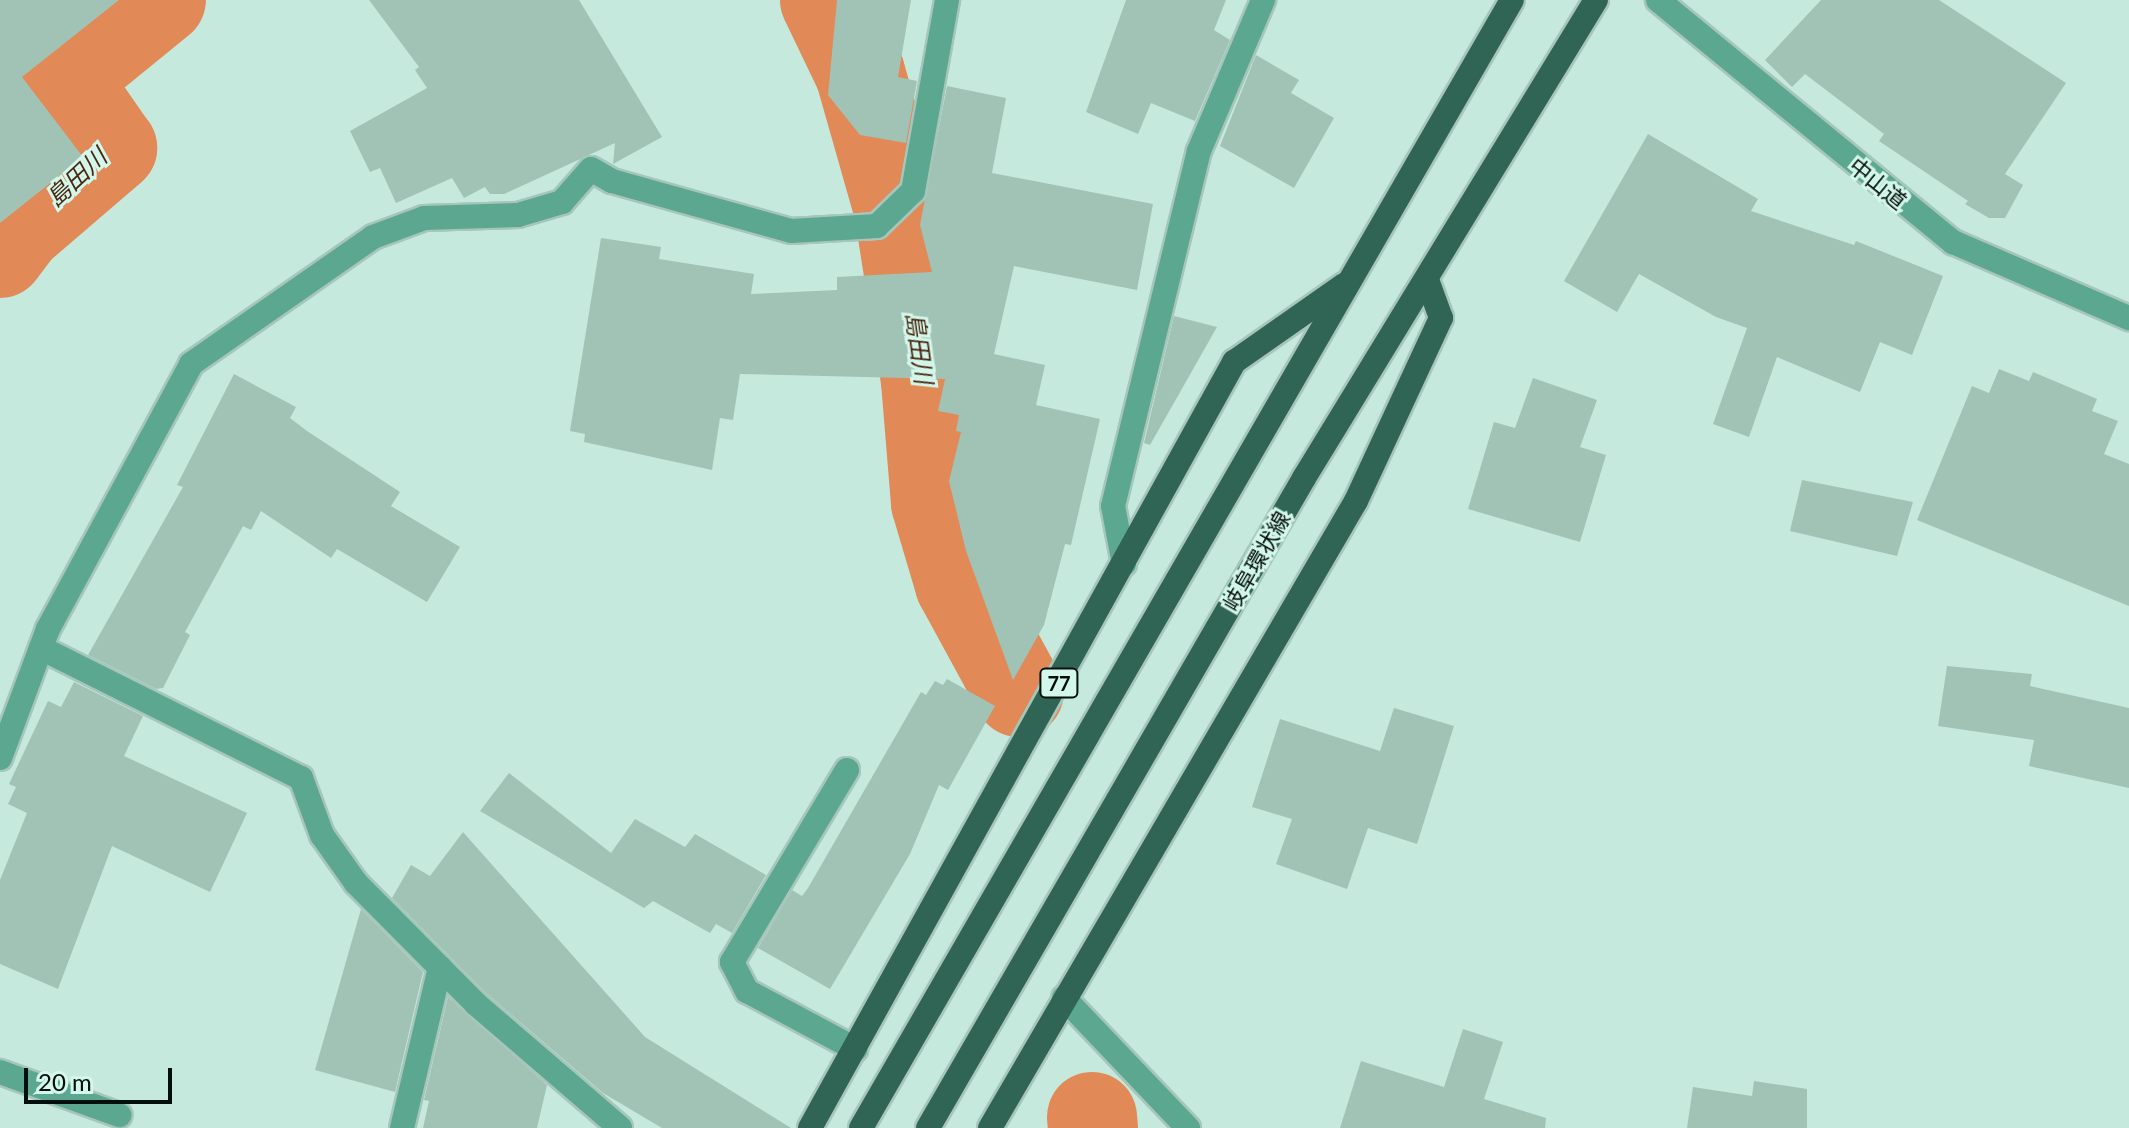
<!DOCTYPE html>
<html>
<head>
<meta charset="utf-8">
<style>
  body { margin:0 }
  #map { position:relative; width:2129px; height:1128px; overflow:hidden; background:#c6e9dd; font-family:Lato,"Noto Sans JP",sans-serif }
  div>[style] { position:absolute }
  .river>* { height:90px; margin:-45px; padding:0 45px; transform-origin:45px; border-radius:45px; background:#e18957 }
  .building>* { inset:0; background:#a0c3b6 }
  .roads { filter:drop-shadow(2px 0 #a7c6bb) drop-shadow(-2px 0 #a7c6bb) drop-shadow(0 2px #a7c6bb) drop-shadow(0 -2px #a7c6bb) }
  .street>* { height:24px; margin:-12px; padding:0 12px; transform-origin:12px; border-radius:12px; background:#5ba790 }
  .primary>* { height:24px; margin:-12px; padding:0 12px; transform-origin:12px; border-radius:12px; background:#306555 }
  span { translate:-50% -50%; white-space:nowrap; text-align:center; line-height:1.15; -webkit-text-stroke:6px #d3f7ea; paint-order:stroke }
  .shield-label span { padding:2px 6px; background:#d3f7ea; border:2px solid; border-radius:6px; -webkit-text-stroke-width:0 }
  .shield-label { font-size:20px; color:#040e0b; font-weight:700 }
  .street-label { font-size:22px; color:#040e0b }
  .water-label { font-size:24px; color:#4a2611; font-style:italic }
  .scale { position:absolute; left:24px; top:1068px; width:148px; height:36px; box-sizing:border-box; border:4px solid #040e0b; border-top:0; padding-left:10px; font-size:24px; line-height:28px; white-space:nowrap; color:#040e0b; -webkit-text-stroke:6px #d3f7ea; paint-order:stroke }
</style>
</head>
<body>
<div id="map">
  <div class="river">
    <div style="left:825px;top:0;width:81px;rotate:64.4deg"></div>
    <div style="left:860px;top:73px;width:142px;rotate:74.1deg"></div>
    <div style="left:899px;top:210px;width:173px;rotate:81deg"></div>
    <div style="left:926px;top:381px;width:122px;rotate:85.3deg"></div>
    <div style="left:936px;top:503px;width:84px;rotate:73.5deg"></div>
    <div style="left:960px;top:584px;width:123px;rotate:61.4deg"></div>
    <div style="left:0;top:253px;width:31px;rotate:-53deg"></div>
    <div style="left:19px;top:228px;width:123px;rotate:-40.7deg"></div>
    <div style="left:112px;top:148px;width:84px;rotate:-124.8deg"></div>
    <div style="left:64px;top:79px;width:125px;rotate:-39.2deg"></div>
    <div style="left:1092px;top:1117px;width:11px;rotate:85deg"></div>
  </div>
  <div class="building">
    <div style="clip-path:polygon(0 0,119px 0,22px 77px,83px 157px,0 223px)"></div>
    <div style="clip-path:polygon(369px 0,579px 0,662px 137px,613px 164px,615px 143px,504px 194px,490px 194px,485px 187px,464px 198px,452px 178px,396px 203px,380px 168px,370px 172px,350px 131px,427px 88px,415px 70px,419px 67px)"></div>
    <div style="clip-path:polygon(837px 0,911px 0,898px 77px,917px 81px,906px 143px,860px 135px,828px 95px)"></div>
    <div style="clip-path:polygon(1126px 0,1226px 0,1214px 30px,1230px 40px,1195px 121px,1151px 103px,1138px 134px,1086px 112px)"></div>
    <div style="clip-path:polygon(1821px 0,1939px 0,2066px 83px,2005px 174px,2023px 185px,2005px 218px,1989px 218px,1965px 204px,1968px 201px,1879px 141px,1884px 134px,1805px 74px,1792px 87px,1765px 60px)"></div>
    <div style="clip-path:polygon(1256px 55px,1299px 80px,1291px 93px,1334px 118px,1294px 188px,1220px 146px)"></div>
    <div style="clip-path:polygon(947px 86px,1006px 98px,992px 173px,1153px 204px,1137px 290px,1014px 266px,994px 354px,1045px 365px,1036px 405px,1100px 419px,1071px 545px,1065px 544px,1044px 625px,1013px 680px,966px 551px,949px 481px,961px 432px,956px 431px,959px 415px,938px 411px,945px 379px,740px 374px,733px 420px,720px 418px,712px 470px,584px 442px,585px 434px,570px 431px,601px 238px,661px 247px,659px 259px,754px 274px,751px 294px,837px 290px,837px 277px,932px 272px,920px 225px)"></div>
    <div style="clip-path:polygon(1648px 134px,1758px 199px,1751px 211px,1854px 245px,1856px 241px,1943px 276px,1912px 355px,1880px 342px,1860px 392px,1777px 357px,1749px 437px,1713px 424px,1747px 328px,1716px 317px,1639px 274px,1617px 312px,1564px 281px)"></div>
    <div style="clip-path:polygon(1174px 316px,1217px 327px,1150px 445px,1144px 443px)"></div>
    <div style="clip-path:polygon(1999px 369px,2029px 381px,2033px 372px,2097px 399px,2092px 411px,2118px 421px,2104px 454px,2129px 464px,2129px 606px,1917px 520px,1972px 386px,1989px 393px)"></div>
    <div style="clip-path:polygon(234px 374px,296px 407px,290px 418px,307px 431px,400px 492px,391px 506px,460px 547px,427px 602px,337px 549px,331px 558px,261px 511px,251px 530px,243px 526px,185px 632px,190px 635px,163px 688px,156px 689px,88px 655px,183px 487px,177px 485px)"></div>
    <div style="clip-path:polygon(1533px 378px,1597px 400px,1580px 447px,1606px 455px,1580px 542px,1468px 509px,1494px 422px,1515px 428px)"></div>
    <div style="clip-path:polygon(1802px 480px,1913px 502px,1897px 556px,1790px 531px)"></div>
    <div style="clip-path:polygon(1947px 666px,2032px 674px,2030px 686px,2129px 708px,2129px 788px,2029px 766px,2034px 740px,1938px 726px)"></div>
    <div style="clip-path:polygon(947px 679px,995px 706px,948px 790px,939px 785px,910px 854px,830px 989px,758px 948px,792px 890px,802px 896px,808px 888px,921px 692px,926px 695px,935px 681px,943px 685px)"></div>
    <div style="clip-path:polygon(74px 682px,143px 716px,124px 756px,247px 813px,210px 892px,112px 846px,58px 989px,0 964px,0 880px,27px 813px,8px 804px,16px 787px,9px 784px,48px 701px,61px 707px)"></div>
    <div style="clip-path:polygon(1394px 708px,1454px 726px,1417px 844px,1368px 828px,1347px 889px,1276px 864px,1292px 819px,1252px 807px,1280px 719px,1380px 751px)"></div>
    <div style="clip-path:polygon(509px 773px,611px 853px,635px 819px,685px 847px,695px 834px,766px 875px,732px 933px,716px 924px,710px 933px,653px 901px,644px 908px,480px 811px)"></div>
    <div style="clip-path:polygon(463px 832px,645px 1037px,791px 1128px,662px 1128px,603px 1093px,486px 993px,392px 898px,411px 865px,430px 876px)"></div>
    <div style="clip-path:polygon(361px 909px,423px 972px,395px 1092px,315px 1070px)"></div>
    <div style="clip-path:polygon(448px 997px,547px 1085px,537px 1128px,423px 1128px,429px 1101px,424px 1100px)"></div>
    <div style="clip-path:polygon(1463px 1029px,1503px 1042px,1484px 1099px,1546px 1118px,1545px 1128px,1340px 1128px,1361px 1061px,1444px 1087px)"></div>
    <div style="clip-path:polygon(1754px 1081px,1807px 1089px,1807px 1128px,1687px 1128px,1693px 1087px,1752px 1096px)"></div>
  </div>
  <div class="roads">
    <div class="street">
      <div style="left:1658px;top:0;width:382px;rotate:39.4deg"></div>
      <div style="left:1953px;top:242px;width:192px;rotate:23.4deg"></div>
      <div style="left:1124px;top:564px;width:59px;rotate:-100.7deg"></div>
      <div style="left:1113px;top:506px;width:365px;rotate:-76.4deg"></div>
      <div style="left:1199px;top:151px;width:164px;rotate:-67deg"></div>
      <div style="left:41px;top:648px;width:291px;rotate:26.6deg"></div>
      <div style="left:301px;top:778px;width:61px;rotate:69.8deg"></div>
      <div style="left:322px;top:835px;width:59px;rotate:54.7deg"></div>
      <div style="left:356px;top:883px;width:170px;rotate:45.2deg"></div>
      <div style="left:476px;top:1004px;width:190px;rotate:40.7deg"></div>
      <div style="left:0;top:758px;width:138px;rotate:-69.6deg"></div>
      <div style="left:48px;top:629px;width:301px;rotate:-61.6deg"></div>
      <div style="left:191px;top:364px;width:222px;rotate:-34.9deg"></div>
      <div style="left:373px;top:237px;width:54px;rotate:-20.4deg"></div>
      <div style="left:424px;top:218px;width:94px;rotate:-1.8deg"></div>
      <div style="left:518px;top:215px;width:46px;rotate:-16.5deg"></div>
      <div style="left:562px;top:202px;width:44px;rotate:-48.7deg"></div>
      <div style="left:591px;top:169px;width:24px;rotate:30deg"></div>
      <div style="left:612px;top:181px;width:186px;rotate:15.6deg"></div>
      <div style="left:791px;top:231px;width:86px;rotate:-3.3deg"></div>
      <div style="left:877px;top:226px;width:50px;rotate:-44.2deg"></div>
      <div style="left:913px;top:191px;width:194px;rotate:-79.9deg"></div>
      <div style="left:847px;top:770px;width:224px;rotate:120.9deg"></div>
      <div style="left:732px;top:962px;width:33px;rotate:63deg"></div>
      <div style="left:747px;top:991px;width:123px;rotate:28.2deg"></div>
      <div style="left:1064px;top:998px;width:180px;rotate:46.4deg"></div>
      <div style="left:0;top:1072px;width:127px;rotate:19.9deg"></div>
      <div style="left:402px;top:1128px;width:165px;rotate:-76.7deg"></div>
    </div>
    <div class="primary">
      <div style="left:810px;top:1128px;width:876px;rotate:-61.03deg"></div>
      <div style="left:1234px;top:362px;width:134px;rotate:-35deg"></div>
      <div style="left:861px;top:1128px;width:1302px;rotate:-60.01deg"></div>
      <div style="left:928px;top:1128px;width:751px;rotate:-59.95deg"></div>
      <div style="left:1304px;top:478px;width:560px;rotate:-58.58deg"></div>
      <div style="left:990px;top:1128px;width:726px;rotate:-59.73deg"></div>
      <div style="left:1356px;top:501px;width:202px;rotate:-65.1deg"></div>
      <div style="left:1441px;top:318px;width:37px;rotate:-110deg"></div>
    </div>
  </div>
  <div class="shield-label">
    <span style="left:1059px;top:683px">77</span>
  </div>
  <div class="street-label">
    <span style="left:1878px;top:183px;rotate:39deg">中山道</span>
    <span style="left:1256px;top:561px;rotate:-60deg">岐阜環状線</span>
  </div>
  <div class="water-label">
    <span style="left:76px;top:177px;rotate:-43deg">島田川</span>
    <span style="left:920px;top:348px;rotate:82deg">島田川</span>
  </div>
  <div class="scale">20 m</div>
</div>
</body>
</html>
